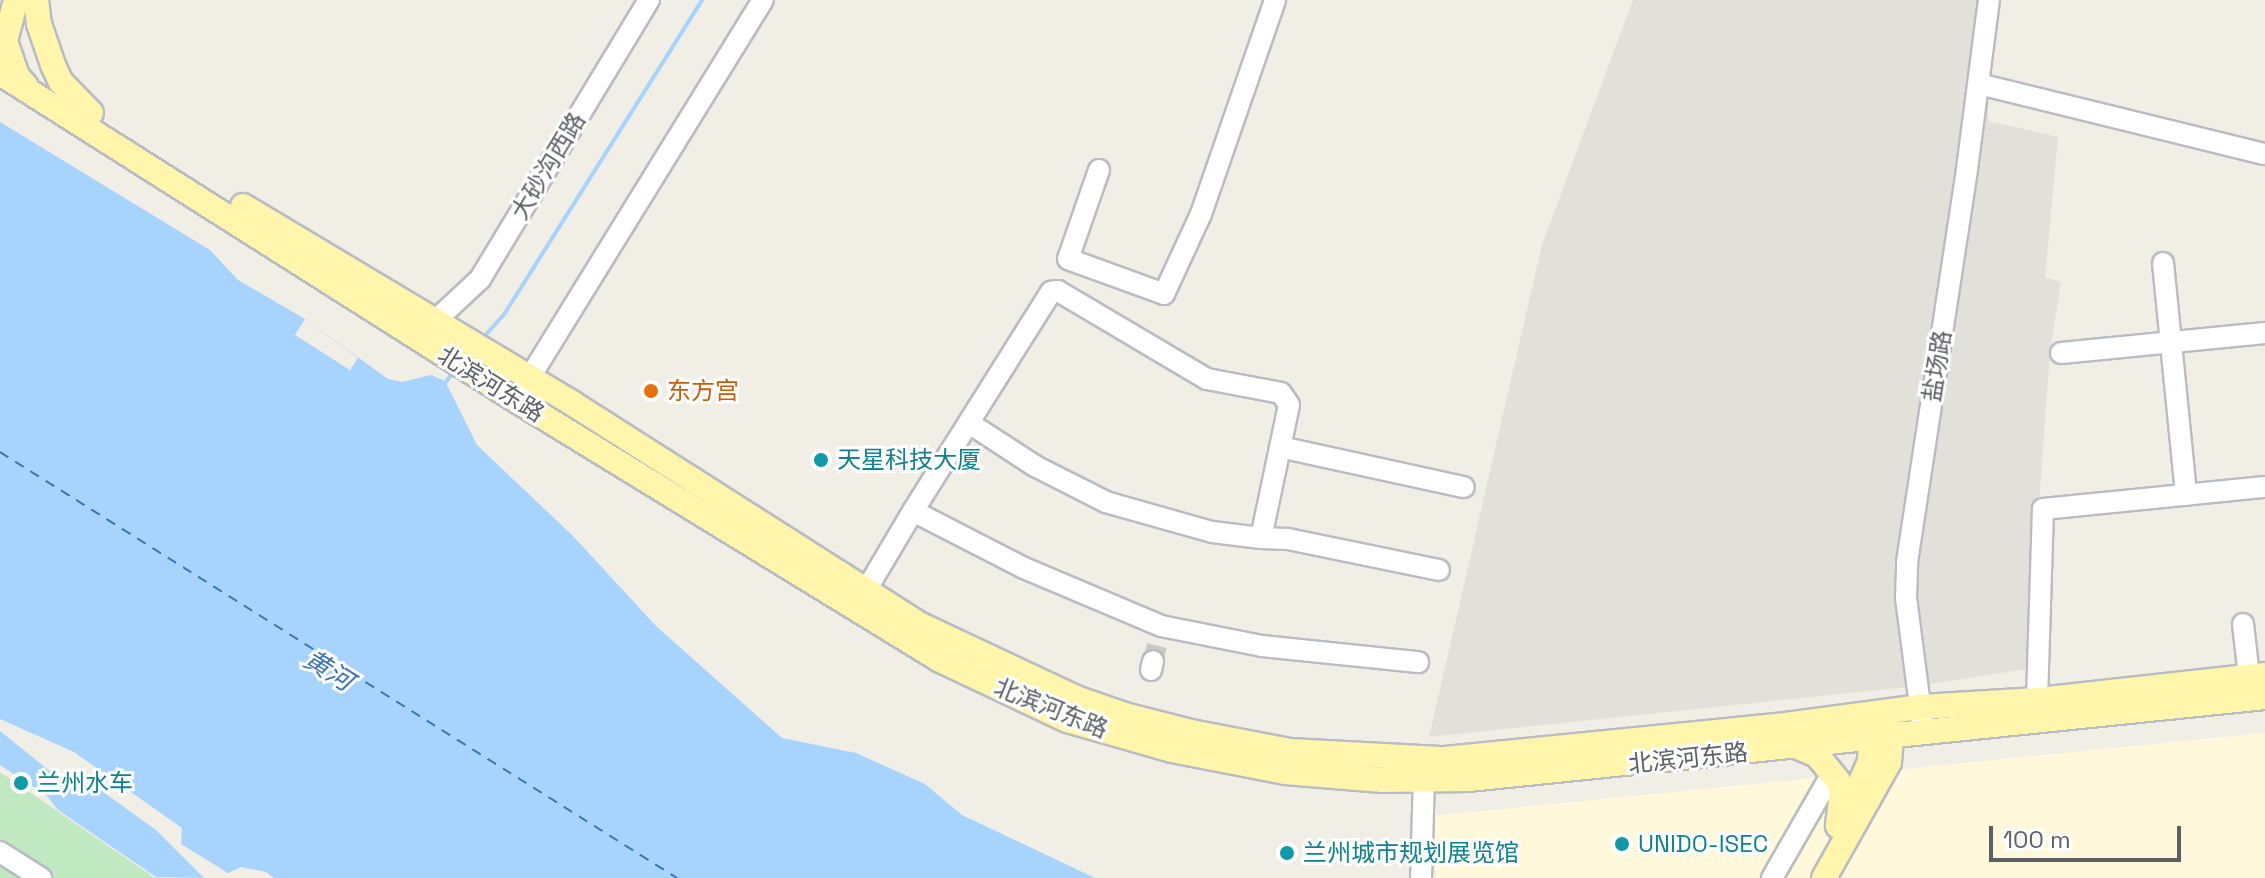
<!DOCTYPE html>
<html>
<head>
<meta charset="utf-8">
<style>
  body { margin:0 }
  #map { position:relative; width:2265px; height:878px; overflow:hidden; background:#f0eee5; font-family:"Space Grotesk","Noto Sans SC",sans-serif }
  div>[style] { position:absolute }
  .commercial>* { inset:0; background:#fff8db }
  .industrial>* { inset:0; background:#e1e0d9 }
  .green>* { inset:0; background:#c0e9c1 }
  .water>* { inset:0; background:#a6d4ff }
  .pier>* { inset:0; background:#f0eee5 }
  .stream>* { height:4px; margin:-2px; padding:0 2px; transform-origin:2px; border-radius:2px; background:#a6d4ff }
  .ferry>* { height:2px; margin-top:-1px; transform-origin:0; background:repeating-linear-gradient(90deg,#3a73b9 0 10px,transparent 0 18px) }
  .minor-tunnel>* { height:20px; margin-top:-10px; transform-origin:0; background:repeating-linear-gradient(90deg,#cbcac5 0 20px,transparent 0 30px) }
  .roads { filter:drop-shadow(2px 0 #b9bcc2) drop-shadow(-2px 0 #b9bcc2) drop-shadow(0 2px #b9bcc2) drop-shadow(0 -2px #b9bcc2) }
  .minor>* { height:20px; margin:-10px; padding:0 10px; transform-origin:10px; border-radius:10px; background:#fff }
  .major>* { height:24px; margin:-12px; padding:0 12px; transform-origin:12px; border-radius:12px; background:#fff5ab }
  .dots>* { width:22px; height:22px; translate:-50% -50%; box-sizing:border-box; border:4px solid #fff; border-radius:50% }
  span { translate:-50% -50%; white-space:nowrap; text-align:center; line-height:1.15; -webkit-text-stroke:6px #fff; paint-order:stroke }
  .street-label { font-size:24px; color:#5c6066 }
  .food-label { font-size:24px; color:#c56008 }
  .left { translate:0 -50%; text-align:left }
  .culture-label { font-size:24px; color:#0d838f }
  .water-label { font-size:26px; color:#3a73b9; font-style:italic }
  .scale { position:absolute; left:1989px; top:826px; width:192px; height:36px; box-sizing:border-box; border:4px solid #5c6066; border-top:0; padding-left:10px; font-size:24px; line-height:28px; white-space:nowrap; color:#5c6066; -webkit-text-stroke:6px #fff; paint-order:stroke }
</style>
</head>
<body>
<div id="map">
  <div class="commercial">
    <div style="clip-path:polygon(2265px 733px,2265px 878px,1436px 878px,1434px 816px)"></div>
  </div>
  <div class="industrial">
    <div style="clip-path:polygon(1633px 0,1984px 0,1989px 86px,1988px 121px,2058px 137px,2045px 277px,2061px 282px,2050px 350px,2027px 669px,1916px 686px,1429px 737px,1542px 245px)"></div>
  </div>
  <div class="green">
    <div style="clip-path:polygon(0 772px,155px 878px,0 878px)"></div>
  </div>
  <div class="water">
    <div style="clip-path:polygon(0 122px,210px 250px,238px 280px,305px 319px,388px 379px,402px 382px,431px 375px,445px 381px,477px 445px,573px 536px,656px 626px,782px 738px,856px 753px,925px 784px,962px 815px,1095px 878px,274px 878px,266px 872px,241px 867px,228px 873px,181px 844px,182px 828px,74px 752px,0 719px)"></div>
    <div style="clip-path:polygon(0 731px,56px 776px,99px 789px,156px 830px,204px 878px,156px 877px,58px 810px,47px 796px,0 765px)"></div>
  </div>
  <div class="pier">
    <div style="clip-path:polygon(305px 319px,358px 358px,350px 370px,295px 335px)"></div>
  </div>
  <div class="stream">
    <div style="left:481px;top:340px;width:36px;rotate:-48deg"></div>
    <div style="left:505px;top:313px;width:370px;rotate:-57.8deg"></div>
    <div style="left:443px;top:386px;width:19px;rotate:-54deg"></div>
  </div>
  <div class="ferry">
    <div style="left:0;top:452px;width:800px;rotate:32.18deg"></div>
  </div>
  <div class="minor-tunnel">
    <div style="left:1153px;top:661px;width:16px;rotate:-76deg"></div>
  </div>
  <div class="roads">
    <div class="minor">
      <div style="left:1979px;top:84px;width:294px;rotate:13.8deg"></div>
      <div style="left:1099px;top:170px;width:94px;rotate:109.2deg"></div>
      <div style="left:1068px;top:259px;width:102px;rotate:20deg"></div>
      <div style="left:1164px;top:294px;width:88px;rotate:-65.2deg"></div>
      <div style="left:1201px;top:214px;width:226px;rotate:-70.9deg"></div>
      <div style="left:2163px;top:263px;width:233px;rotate:84.3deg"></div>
      <div style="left:435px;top:321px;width:62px;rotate:-43deg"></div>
      <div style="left:480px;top:279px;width:326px;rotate:-58.8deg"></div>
      <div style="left:2061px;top:353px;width:205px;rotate:-5.6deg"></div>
      <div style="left:522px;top:390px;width:458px;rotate:-58.3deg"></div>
      <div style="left:1280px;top:447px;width:188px;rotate:12.3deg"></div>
      <div style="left:913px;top:511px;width:125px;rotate:27.2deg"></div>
      <div style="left:1024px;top:568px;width:149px;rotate:22.9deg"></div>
      <div style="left:1161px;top:626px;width:103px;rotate:11.2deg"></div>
      <div style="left:1262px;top:646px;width:157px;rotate:5.9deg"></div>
      <div style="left:1261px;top:538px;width:27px;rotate:2deg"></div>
      <div style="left:1288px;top:539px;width:154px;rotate:11.6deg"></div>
      <div style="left:865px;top:592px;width:94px;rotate:-59.3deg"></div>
      <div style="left:913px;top:511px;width:259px;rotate:-57.8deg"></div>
      <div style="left:1051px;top:292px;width:7px;rotate:-8deg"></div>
      <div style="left:1058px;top:291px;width:173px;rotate:30.6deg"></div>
      <div style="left:1207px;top:379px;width:75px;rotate:10.7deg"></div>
      <div style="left:1281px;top:393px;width:14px;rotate:56deg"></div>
      <div style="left:1289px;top:405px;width:136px;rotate:101.9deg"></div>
      <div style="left:1261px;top:538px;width:49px;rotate:-173deg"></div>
      <div style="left:1212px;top:532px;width:110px;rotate:-164.2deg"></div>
      <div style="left:1106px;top:502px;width:80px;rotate:-153.1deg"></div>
      <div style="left:1035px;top:466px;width:79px;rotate:-146.9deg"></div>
      <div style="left:2243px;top:624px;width:53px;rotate:83.5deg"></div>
      <div style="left:1151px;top:670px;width:9px;rotate:-77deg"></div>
      <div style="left:2037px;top:700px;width:191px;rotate:-88.2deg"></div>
      <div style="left:2043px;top:509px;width:223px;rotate:-5.7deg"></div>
      <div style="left:1922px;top:721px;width:125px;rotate:-97.4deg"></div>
      <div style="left:1906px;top:597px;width:35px;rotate:-88deg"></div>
      <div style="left:1907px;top:562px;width:398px;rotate:-81.3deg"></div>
      <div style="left:1967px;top:169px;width:170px;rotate:-82.6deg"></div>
      <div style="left:0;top:852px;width:49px;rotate:32.4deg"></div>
      <div style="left:1421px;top:878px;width:99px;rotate:-88.3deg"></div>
      <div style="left:1772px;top:878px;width:122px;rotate:-60.1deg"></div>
    </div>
    <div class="major">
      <div style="left:16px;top:0;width:42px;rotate:105deg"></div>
      <div style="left:5px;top:41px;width:37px;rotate:71deg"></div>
      <div style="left:17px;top:76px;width:13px;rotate:48deg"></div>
      <div style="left:36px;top:0;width:24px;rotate:83deg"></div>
      <div style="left:39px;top:24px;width:43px;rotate:71.1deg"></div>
      <div style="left:53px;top:65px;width:19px;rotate:65deg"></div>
      <div style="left:61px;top:82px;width:43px;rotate:45.9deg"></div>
      <div style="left:0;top:73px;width:611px;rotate:32.36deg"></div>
      <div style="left:516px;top:400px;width:495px;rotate:31.5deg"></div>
      <div style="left:938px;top:659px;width:143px;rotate:25.3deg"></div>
      <div style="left:1067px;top:720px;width:109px;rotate:15.9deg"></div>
      <div style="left:1172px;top:750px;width:115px;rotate:11deg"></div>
      <div style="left:1285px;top:772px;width:97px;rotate:4.7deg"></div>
      <div style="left:1382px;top:780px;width:87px;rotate:-0.7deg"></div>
      <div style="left:1469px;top:779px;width:800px;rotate:-5.88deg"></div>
      <div style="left:243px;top:206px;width:383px;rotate:30.9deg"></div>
      <div style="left:572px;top:403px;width:414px;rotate:32.5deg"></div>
      <div style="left:921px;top:625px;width:171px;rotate:25.2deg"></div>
      <div style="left:1076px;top:698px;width:52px;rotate:19.1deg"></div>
      <div style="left:1125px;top:715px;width:68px;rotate:14.4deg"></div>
      <div style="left:1191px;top:732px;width:101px;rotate:10.9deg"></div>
      <div style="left:1290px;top:751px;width:155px;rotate:3deg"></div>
      <div style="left:1445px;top:759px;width:335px;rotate:-5.7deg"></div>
      <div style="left:1778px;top:726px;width:144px;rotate:-7.6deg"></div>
      <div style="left:1921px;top:707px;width:116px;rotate:-3.5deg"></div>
      <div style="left:2037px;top:700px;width:229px;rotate:-6.3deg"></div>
      <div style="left:1798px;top:747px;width:21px;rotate:23deg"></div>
      <div style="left:1817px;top:755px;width:33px;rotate:51deg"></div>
      <div style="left:1838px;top:781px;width:12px;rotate:70deg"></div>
      <div style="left:1842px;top:792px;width:34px;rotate:97deg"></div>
      <div style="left:1855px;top:795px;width:36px;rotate:-66deg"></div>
      <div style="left:1870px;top:762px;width:38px;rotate:-87deg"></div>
      <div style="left:1824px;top:878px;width:133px;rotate:-60.7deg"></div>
      <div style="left:1889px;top:762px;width:25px;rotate:-85deg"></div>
      <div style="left:1891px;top:737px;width:16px;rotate:-105deg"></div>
    </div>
  </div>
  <div class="dots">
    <div style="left:651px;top:391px;background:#e8710a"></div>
    <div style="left:821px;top:460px;background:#0f9aa8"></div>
    <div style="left:21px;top:783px;background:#0f9aa8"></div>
    <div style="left:1622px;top:844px;background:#0f9aa8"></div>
    <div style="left:1287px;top:853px;background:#0f9aa8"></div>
  </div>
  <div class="street-label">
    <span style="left:548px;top:166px;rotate:-59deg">大砂沟西路</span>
    <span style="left:1937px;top:366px;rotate:-81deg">盐场路</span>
    <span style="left:491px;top:384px;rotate:32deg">北滨河东路</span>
    <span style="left:1051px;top:708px;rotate:22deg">北滨河东路</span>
    <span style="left:1688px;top:758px;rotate:-6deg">北滨河东路</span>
  </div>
  <div class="food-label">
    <span class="left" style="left:667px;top:391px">东方宫</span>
  </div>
  <div class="culture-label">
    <span class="left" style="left:837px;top:460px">天星科技大厦</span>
    <span class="left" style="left:37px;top:783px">兰州水车</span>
    <span class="left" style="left:1638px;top:844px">UNIDO-ISEC</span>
    <span class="left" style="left:1303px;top:853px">兰州城市规划展览馆</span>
  </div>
  <div class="water-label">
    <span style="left:328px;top:671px;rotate:32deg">黄河</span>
  </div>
  <div class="scale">100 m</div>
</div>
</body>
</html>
